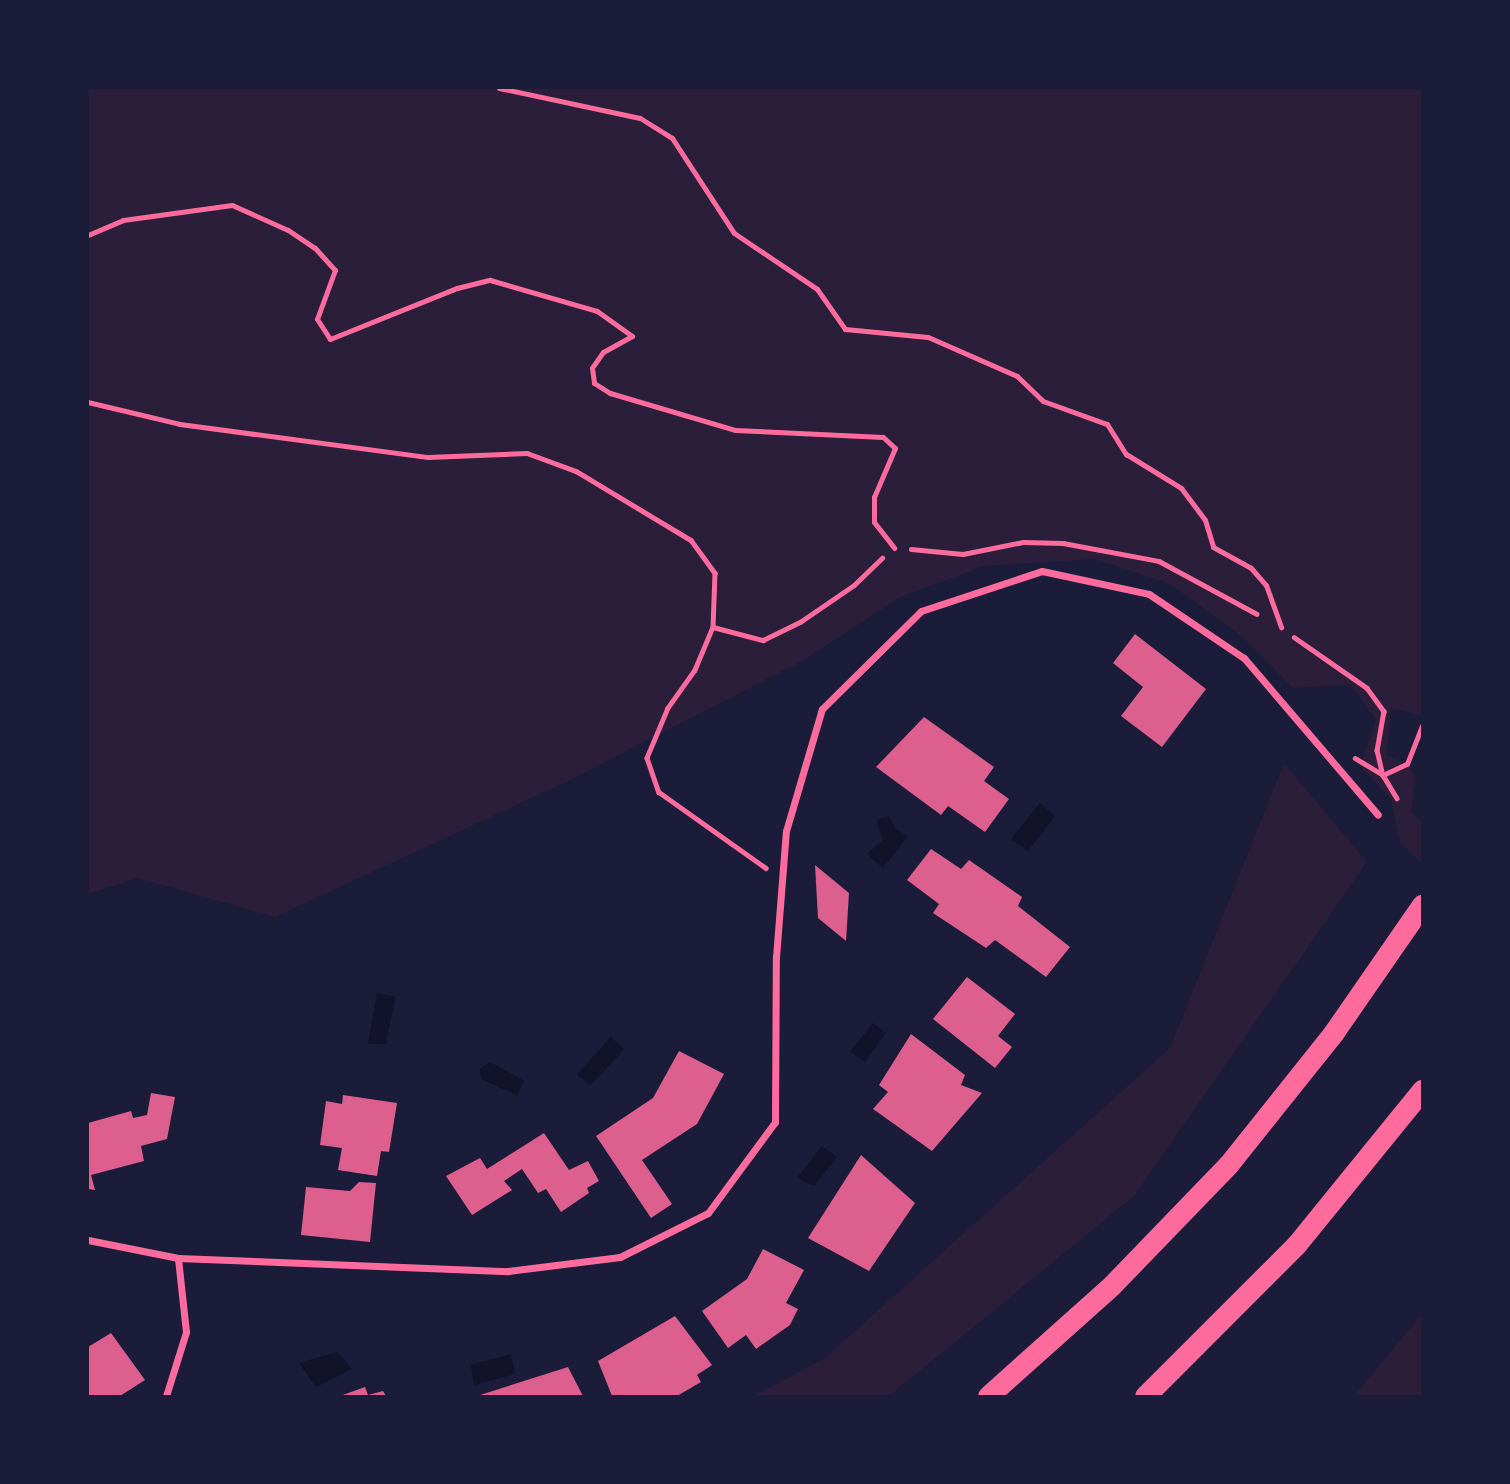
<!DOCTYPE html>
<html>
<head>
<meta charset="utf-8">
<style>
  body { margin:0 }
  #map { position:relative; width:1510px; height:1484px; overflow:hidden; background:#1b1b3a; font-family:Lato,sans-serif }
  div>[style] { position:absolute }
  .green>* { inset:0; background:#2a1e3b }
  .water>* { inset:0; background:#12122b }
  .building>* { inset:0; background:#dd5f8e }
  .path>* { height:4.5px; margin:-2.25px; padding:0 2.25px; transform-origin:2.25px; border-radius:2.25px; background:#ff6b9d }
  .service>* { height:5px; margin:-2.5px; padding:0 2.5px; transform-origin:2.5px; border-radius:2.5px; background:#ff6b9d }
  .minor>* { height:7px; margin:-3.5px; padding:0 3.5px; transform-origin:3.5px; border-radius:3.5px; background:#ff6b9d }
  .motorway>* { height:21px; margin:-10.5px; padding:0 10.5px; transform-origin:10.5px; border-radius:10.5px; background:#ff6b9d }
  span { translate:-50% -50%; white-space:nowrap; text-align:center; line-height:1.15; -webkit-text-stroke:6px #1b1b3a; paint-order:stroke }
  .frame { position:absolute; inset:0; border:89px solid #1b1b3a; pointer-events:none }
</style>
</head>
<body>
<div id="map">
  <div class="green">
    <div style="clip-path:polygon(88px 88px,1422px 88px,1422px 715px,1391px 709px,1387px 755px,1407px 764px,1416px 778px,1411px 812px,1422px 822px,1422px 864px,1399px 841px,1391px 799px,1360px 766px,1376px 719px,1350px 685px,1293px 688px,1242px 636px,1170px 584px,1094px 559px,984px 566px,900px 597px,804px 660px,568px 781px,275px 917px,138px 878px,88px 894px)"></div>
    <div style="clip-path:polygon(1284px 763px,1367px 862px,1134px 1196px,889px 1396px,753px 1396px,824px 1359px,1170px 1048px)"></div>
    <div style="clip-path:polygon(1422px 1314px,1422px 1396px,1354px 1396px)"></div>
  </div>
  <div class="water">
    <div style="clip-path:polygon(1040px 803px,1055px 816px,1028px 851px,1011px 839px)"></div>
    <div style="clip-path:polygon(889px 816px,895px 828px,908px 836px,883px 868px,867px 854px,883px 840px,876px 820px)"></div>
    <div style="clip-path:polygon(377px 993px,395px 997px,386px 1044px,368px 1044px)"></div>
    <div style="clip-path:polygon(873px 1023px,886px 1033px,865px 1062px,850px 1052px)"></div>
    <div style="clip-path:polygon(611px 1037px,624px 1049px,590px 1086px,577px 1074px)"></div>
    <div style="clip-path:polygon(490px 1062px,524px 1081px,517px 1095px,481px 1079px,480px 1069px)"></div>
    <div style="clip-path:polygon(822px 1146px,837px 1157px,814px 1186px,797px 1178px)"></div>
    <div style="clip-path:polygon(337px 1352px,352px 1369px,316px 1387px,299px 1363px)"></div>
    <div style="clip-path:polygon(511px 1354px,515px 1374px,474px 1385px,471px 1365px)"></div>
  </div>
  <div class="building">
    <div style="clip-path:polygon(1135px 634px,1206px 689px,1162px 747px,1121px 716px,1143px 687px,1113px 663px)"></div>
    <div style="clip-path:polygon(924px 717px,994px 767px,984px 781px,1009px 799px,985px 832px,948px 806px,941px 815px,876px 767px)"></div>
    <div style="clip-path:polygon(931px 849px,961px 869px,969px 860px,1022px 897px,1018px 906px,1070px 947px,1046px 977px,995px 940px,986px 948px,933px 913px,939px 904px,907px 880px)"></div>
    <div style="clip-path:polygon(815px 865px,849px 893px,846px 941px,818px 918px)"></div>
    <div style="clip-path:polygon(967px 977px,1015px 1014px,998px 1036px,1012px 1047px,995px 1068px,933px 1019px)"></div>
    <div style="clip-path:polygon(911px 1034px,965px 1075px,961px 1085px,982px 1093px,932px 1151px,873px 1109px,888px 1092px,879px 1085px)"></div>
    <div style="clip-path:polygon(679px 1051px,724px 1074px,697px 1124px,642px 1160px,672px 1204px,651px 1218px,596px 1136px,653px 1098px)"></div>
    <div style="clip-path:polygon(151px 1093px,175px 1097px,167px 1139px,141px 1146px,144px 1161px,91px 1175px,95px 1190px,88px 1189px,88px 1123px,131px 1111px,133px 1118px,147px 1115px)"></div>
    <div style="clip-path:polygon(343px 1095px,397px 1103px,389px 1152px,381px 1151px,377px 1176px,338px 1170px,342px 1148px,320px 1145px,326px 1101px,342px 1104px)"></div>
    <div style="clip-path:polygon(544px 1133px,569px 1170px,588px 1161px,599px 1181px,587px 1188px,589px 1193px,561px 1212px,546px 1189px,538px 1193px,522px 1169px,504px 1181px,512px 1190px,472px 1215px,446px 1176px,480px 1158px,487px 1169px)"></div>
    <div style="clip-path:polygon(861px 1155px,915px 1203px,869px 1271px,808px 1238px)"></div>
    <div style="clip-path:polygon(359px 1182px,376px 1183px,370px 1242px,301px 1235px,306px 1187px,350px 1191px)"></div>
    <div style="clip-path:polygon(763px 1249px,804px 1270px,786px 1303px,798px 1309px,790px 1325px,756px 1349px,746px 1335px,728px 1348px,702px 1311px,747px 1279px)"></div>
    <div style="clip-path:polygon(675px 1316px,712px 1365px,697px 1375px,701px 1382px,677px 1396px,612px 1396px,598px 1361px)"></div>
    <div style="clip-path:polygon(111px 1333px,145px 1380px,120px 1396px,88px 1396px,88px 1347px)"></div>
    <div style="clip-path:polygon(568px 1367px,583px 1396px,477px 1396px)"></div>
    <div style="clip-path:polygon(365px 1387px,368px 1395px,383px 1391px,386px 1396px,340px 1396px)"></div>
  </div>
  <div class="path">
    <div style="left:88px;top:402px;width:95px;rotate:13.4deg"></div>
    <div style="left:180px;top:424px;width:250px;rotate:7.6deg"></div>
    <div style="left:428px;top:457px;width:99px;rotate:-2.3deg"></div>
    <div style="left:527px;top:453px;width:52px;rotate:20.2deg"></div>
    <div style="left:576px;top:471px;width:134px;rotate:31deg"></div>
    <div style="left:691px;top:540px;width:41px;rotate:54deg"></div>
    <div style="left:715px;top:573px;width:54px;rotate:92.1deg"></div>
    <div style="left:713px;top:627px;width:52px;rotate:14.6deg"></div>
    <div style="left:763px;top:640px;width:41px;rotate:-25.9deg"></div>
    <div style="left:800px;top:622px;width:65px;rotate:-34.4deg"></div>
    <div style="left:854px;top:585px;width:39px;rotate:-44deg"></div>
    <div style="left:911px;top:549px;width:52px;rotate:5.5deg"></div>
    <div style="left:963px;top:554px;width:61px;rotate:-11.3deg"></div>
    <div style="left:1023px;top:542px;width:40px;rotate:1.4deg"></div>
    <div style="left:1063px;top:543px;width:98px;rotate:10.6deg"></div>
    <div style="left:1159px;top:561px;width:111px;rotate:28.4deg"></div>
    <div style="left:713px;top:627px;width:47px;rotate:112.7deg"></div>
    <div style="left:695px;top:670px;width:47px;rotate:125.4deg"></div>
    <div style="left:668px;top:708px;width:54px;rotate:112.8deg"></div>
    <div style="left:647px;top:758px;width:36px;rotate:71deg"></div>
    <div style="left:659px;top:792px;width:131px;rotate:35.4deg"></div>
    <div style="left:1294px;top:637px;width:89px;rotate:34.9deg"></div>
    <div style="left:1367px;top:688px;width:29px;rotate:54deg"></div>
    <div style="left:1384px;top:711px;width:40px;rotate:100deg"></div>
    <div style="left:1377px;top:750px;width:26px;rotate:77deg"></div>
    <div style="left:1383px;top:775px;width:27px;rotate:59deg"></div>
    <div style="left:1355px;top:758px;width:33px;rotate:31deg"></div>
    <div style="left:1383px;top:775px;width:26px;rotate:-25deg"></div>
    <div style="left:1407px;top:764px;width:41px;rotate:-68.5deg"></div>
  </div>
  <div class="service">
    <div style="left:499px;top:88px;width:144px;rotate:12deg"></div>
    <div style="left:640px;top:118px;width:38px;rotate:32deg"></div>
    <div style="left:672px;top:138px;width:113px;rotate:56.9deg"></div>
    <div style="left:734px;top:233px;width:100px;rotate:34deg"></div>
    <div style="left:817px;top:289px;width:49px;rotate:55deg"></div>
    <div style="left:845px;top:329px;width:83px;rotate:5.5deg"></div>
    <div style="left:928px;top:337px;width:97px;rotate:23.7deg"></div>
    <div style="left:1017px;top:376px;width:36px;rotate:44deg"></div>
    <div style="left:1043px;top:401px;width:68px;rotate:19.8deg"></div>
    <div style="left:1107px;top:424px;width:36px;rotate:58deg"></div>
    <div style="left:1126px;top:454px;width:65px;rotate:31.7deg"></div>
    <div style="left:1181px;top:488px;width:40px;rotate:53deg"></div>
    <div style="left:1205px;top:520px;width:28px;rotate:73deg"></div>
    <div style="left:1213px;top:547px;width:43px;rotate:28.9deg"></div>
    <div style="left:1251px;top:568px;width:23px;rotate:49deg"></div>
    <div style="left:1266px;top:585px;width:45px;rotate:70.3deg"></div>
    <div style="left:88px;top:235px;width:38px;rotate:-23deg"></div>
    <div style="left:123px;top:220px;width:110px;rotate:-7.8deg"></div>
    <div style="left:232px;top:205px;width:61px;rotate:24.1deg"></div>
    <div style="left:288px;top:230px;width:32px;rotate:34deg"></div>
    <div style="left:315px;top:248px;width:30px;rotate:48deg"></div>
    <div style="left:335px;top:270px;width:52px;rotate:110.2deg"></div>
    <div style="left:317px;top:319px;width:24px;rotate:57deg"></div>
    <div style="left:330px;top:339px;width:137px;rotate:-21.9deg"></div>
    <div style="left:457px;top:288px;width:34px;rotate:-14deg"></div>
    <div style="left:490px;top:280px;width:111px;rotate:16.2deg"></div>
    <div style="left:597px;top:311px;width:43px;rotate:35.5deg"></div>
    <div style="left:632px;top:336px;width:33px;rotate:151deg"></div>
    <div style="left:603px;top:352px;width:19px;rotate:125deg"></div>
    <div style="left:592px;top:368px;width:15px;rotate:82deg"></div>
    <div style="left:594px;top:383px;width:19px;rotate:32deg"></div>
    <div style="left:610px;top:393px;width:130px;rotate:16.5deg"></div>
    <div style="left:735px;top:430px;width:148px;rotate:2.7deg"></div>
    <div style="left:883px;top:437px;width:16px;rotate:43deg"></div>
    <div style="left:895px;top:448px;width:53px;rotate:113.2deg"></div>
    <div style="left:874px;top:497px;width:25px;rotate:90deg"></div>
    <div style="left:874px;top:522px;width:33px;rotate:52deg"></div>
  </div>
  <div class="minor">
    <div style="left:88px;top:1240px;width:92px;rotate:11.3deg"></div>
    <div style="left:178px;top:1258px;width:330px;rotate:2.3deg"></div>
    <div style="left:508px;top:1271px;width:113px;rotate:-7.1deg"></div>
    <div style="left:620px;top:1257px;width:98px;rotate:-26.6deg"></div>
    <div style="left:708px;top:1213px;width:113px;rotate:-53.6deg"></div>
    <div style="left:775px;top:1122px;width:165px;rotate:-89.7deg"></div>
    <div style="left:776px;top:957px;width:126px;rotate:-85.5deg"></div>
    <div style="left:786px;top:831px;width:127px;rotate:-73.6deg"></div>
    <div style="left:822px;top:709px;width:139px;rotate:-44.7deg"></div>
    <div style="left:921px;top:611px;width:127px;rotate:-18.3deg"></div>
    <div style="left:1042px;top:571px;width:109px;rotate:12.1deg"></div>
    <div style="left:1149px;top:594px;width:115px;rotate:34deg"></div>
    <div style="left:1244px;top:658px;width:206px;rotate:49.5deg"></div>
    <div style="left:166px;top:1396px;width:67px;rotate:-72.6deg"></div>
    <div style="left:186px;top:1332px;width:74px;rotate:-96.2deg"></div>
  </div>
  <div class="motorway">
    <div style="left:988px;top:1396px;width:166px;rotate:-41.8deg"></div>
    <div style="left:1112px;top:1285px;width:167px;rotate:-46deg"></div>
    <div style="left:1228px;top:1165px;width:170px;rotate:-51.4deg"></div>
    <div style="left:1334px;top:1032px;width:155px;rotate:-55.3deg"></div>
    <div style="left:1145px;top:1396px;width:214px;rotate:-45deg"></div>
    <div style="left:1296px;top:1245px;width:200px;rotate:-50.9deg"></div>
  </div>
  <div class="frame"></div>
</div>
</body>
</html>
